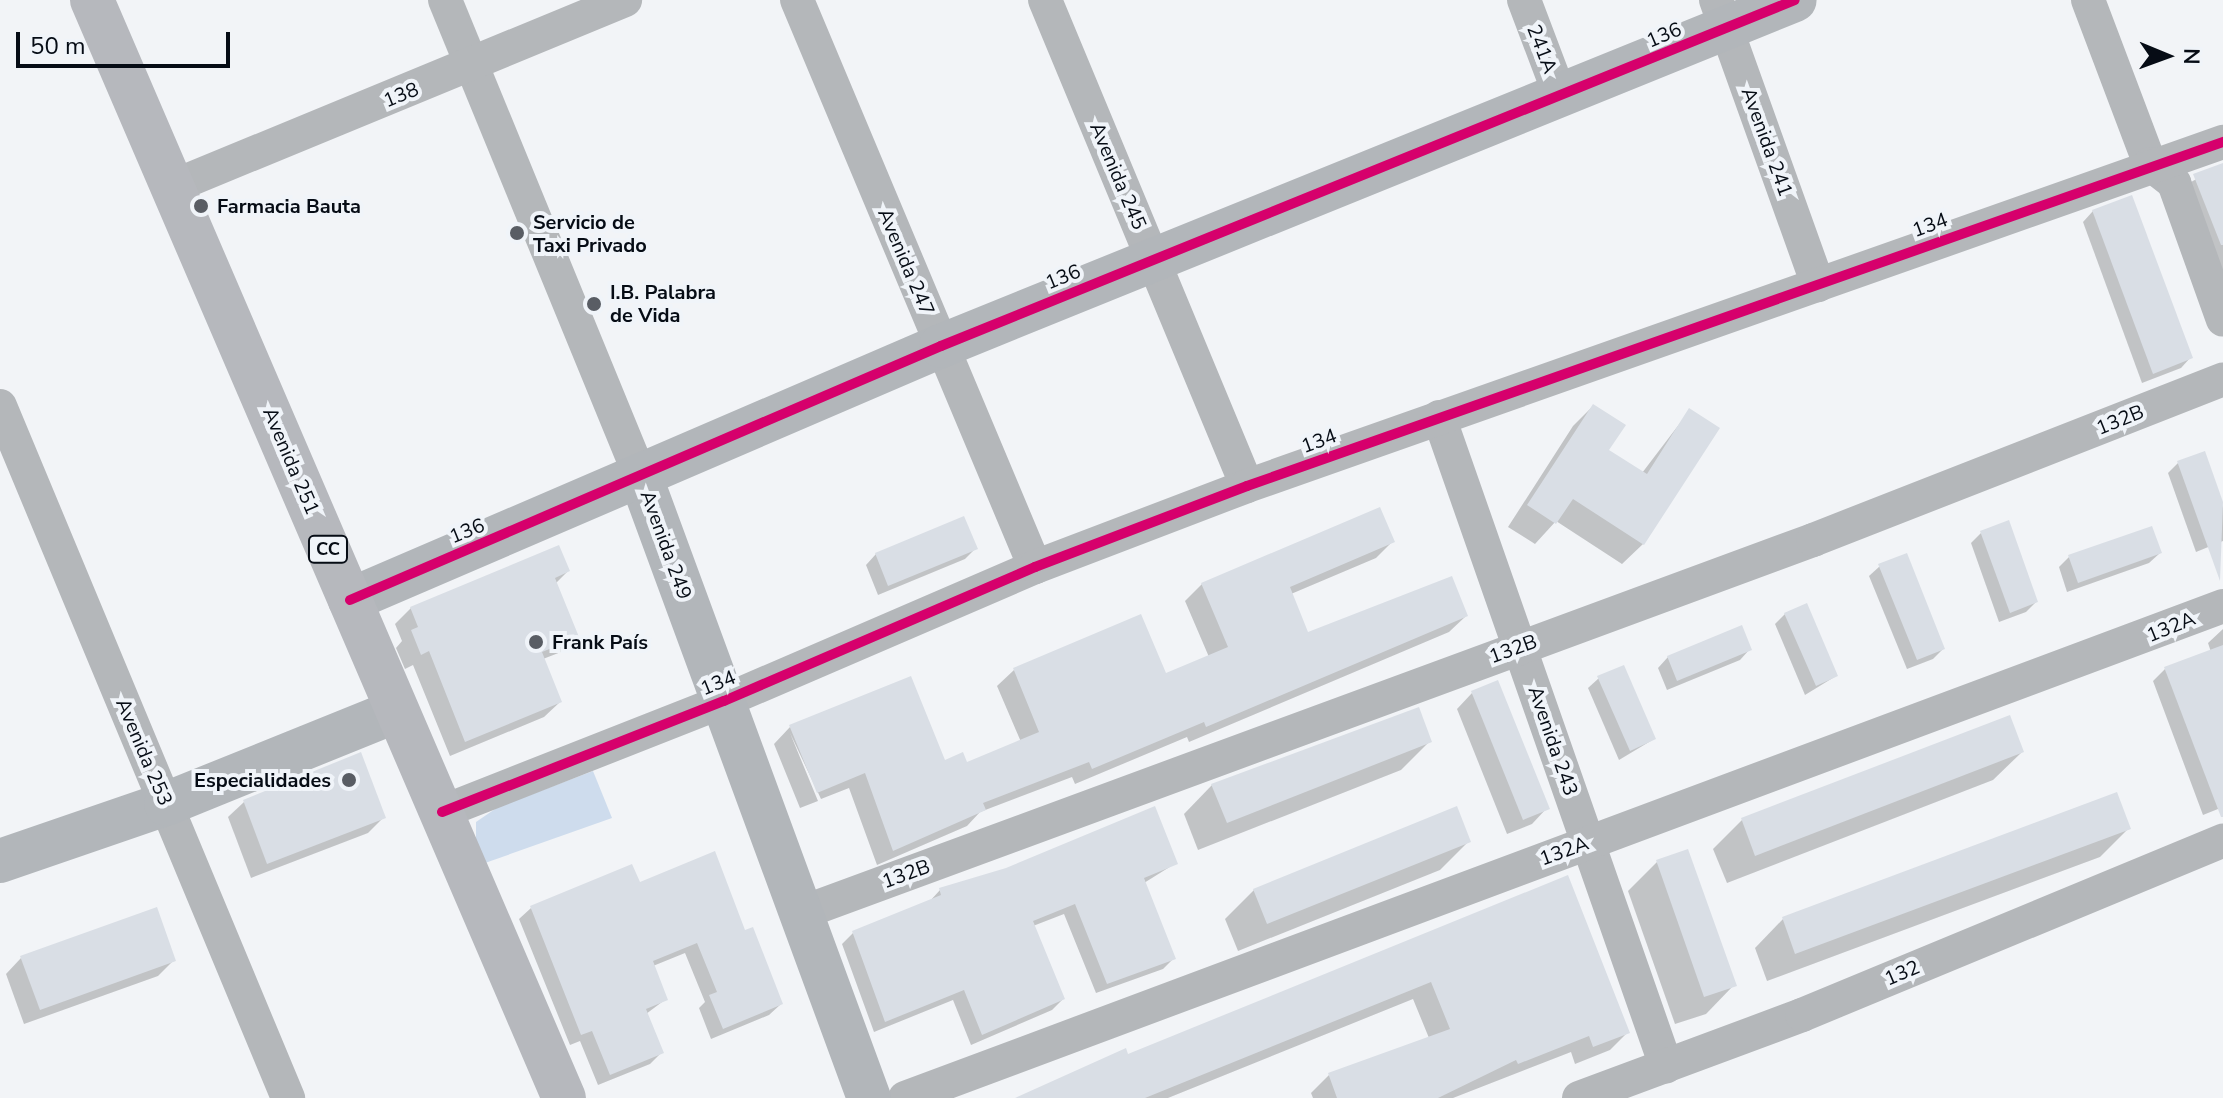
<!DOCTYPE html>
<html>
<head>
<meta charset="utf-8">
<style>
  body { margin:0 }
  #map { position:relative; width:2223px; height:1098px; overflow:hidden; background:#f2f4f7; font-family:"Nunito Sans",sans-serif }
  div>[style] { position:absolute }
  .green>* { inset:0; background:#cedced }
  .shadow>* { inset:0; background:#0003 }
  .building>* { inset:0; background:#d9dee5 }
  .street>* { height:34px; margin:-17px; padding:0 17px; transform-origin:17px; border-radius:17px; background:#b4b7ba }
  .secondary>* { height:44px; margin:-22px; padding:0 22px; transform-origin:22px; border-radius:22px; background:#b2b6ba }
  .primary>* { height:44px; margin:-22px; padding:0 22px; transform-origin:22px; border-radius:22px; background:#b6b8bd }
  .cycleway>* { height:10px; margin:-5px; padding:0 5px; transform-origin:5px; border-radius:5px; background:#d6006c }
  .dots>* { width:22px; height:22px; translate:-50% -50%; box-sizing:border-box; border:4px solid #f0f4f9; border-radius:50% }
  span { translate:-50% -50%; white-space:nowrap; text-align:center; line-height:1.15; -webkit-text-stroke:8px #f0f4f9; paint-order:stroke }
  .shield-label span { padding:2px 6px; background:#f0f4f9; border:2px solid; border-radius:6px; -webkit-text-stroke-width:0 }
  .shield-label { font-size:18px; color:#060c15; font-weight:700 }
  .street-label { font-size:20px; color:#060c15 }
  .poi-label { font-size:20px; color:#060c15; font-weight:700 }
  .left { translate:0 -50%; text-align:left }
  .right { translate:-100% -50%; text-align:right }
  .north { position:absolute; left:2127px; top:16px; width:80px; height:80px; -webkit-text-stroke:6px #f0f4f9; paint-order:stroke; rotate:91deg; font-size:22px; font-weight:700; line-height:32px; text-align:center; color:#060c15 }
  .north::after { content:''; display:block; margin:auto; width:28px; height:36px; background:#060c15; clip-path:polygon(50% 0,100% 100%,50% 72%,0 100%) }
  .scale { position:absolute; left:16px; top:32px; width:214px; height:36px; box-sizing:border-box; border:4px solid #060c15; border-top:0; padding-left:10px; font-size:24px; line-height:28px; white-space:nowrap; color:#060c15; -webkit-text-stroke:6px #f0f4f9; paint-order:stroke }
</style>
</head>
<body>
<div id="map">
  <div class="green">
    <div style="clip-path:polygon(593px 771px,612px 818px,485px 863px,476px 841px,476px 822px,498px 807px)"></div>
  </div>
  <div class="shadow">
    <div style="clip-path:polygon(2223px 164px,2223px 273px,2184px 186px)"></div>
    <div style="clip-path:polygon(2093px 211px,2191px 357px,2181px 368px,2142px 383px,2083px 222px)"></div>
    <div style="clip-path:polygon(1593px 406px,1606px 450px,1642px 473px,1690px 410px,1643px 544px,1622px 564px,1556px 521px,1535px 544px,1508px 527px,1573px 426px)"></div>
    <div style="clip-path:polygon(2204px 454px,2223px 508px,2223px 541px,2196px 552px,2168px 473px,2178px 463px)"></div>
    <div style="clip-path:polygon(1981px 533px,2036px 602px,2026px 612px,1999px 622px,1971px 543px)"></div>
    <div style="clip-path:polygon(1392px 542px,1376px 558px,1291px 594px,1306px 634px,1466px 616px,1449px 632px,1189px 742px,1187px 737px,1075px 784px,1072px 777px,980px 812px,967px 826px,877px 865px,849px 788px,821px 799px,790px 733px,818px 801px,800px 808px,774px 744px,790px 727px,966px 765px,1021px 742px,997px 686px,1014px 670px,1140px 617px,1165px 676px,1209px 657px,1185px 601px,1202px 584px)"></div>
    <div style="clip-path:polygon(975px 549px,965px 559px,878px 595px,866px 565px,876px 554px)"></div>
    <div style="clip-path:polygon(2160px 553px,2149px 563px,2067px 592px,2059px 567px,2069px 557px)"></div>
    <div style="clip-path:polygon(1880px 566px,1943px 649px,1933px 659px,1907px 669px,1869px 576px)"></div>
    <div style="clip-path:polygon(568px 571px,555px 584px,576px 636px,561px 652px,543px 659px,560px 702px,544px 717px,450px 756px,413px 665px,405px 669px,396px 648px,402px 641px,395px 624px,411px 608px)"></div>
    <div style="clip-path:polygon(1785px 614px,1836px 676px,1805px 695px,1775px 624px)"></div>
    <div style="clip-path:polygon(2223px 629px,2223px 807px,2203px 815px,2153px 681px,2165px 669px,2211px 652px,2208px 643px)"></div>
    <div style="clip-path:polygon(1750px 649px,1740px 660px,1667px 690px,1658px 668px,1668px 657px)"></div>
    <div style="clip-path:polygon(1599px 678px,1654px 739px,1619px 760px,1588px 688px)"></div>
    <div style="clip-path:polygon(1472px 693px,1547px 808px,1532px 824px,1507px 834px,1457px 709px)"></div>
    <div style="clip-path:polygon(1430px 741px,1401px 770px,1198px 850px,1184px 814px,1212px 785px)"></div>
    <div style="clip-path:polygon(2022px 752px,1993px 780px,1727px 883px,1713px 849px,1742px 820px)"></div>
    <div style="clip-path:polygon(244px 802px,384px 817px,368px 833px,251px 878px,228px 817px)"></div>
    <div style="clip-path:polygon(2129px 828px,2100px 857px,1767px 981px,1755px 948px,1783px 919px)"></div>
    <div style="clip-path:polygon(1469px 841px,1440px 870px,1238px 951px,1225px 919px,1254px 890px)"></div>
    <div style="clip-path:polygon(1657px 862px,1734px 985px,1706px 1014px,1675px 1024px,1628px 891px)"></div>
    <div style="clip-path:polygon(1176px 863px,1144px 883px,1174px 958px,1163px 969px,1096px 993px,1064px 914px,1033px 926px,1063px 999px,1052px 1010px,971px 1045px,953px 1000px,874px 1032px,842px 944px,853px 933px,929px 902px,940px 890px)"></div>
    <div style="clip-path:polygon(1567px 877px,1628px 1032px,1610px 1050px,1575px 1064px,1571px 1052px,1453px 1098px,1313px 1098px,1311px 1093px,1329px 1075px,1429px 1038px,1413px 999px,1168px 1098px,1027px 1098px)"></div>
    <div style="clip-path:polygon(638px 884px,744px 933px,781px 1004px,769px 1015px,711px 1039px,699px 1008px,705px 1002px,685px 953px,653px 966px,666px 999px,646px 1014px,661px 1053px,650px 1064px,598px 1085px,580px 1041px,570px 1045px,519px 919px,531px 908px)"></div>
    <div style="clip-path:polygon(21px 958px,174px 960px,158px 976px,24px 1024px,6px 974px)"></div>
  </div>
  <div class="building">
    <div style="clip-path:polygon(2223px 163px,2223px 245px,2221px 245px,2193px 174px)"></div>
    <div style="clip-path:polygon(2132px 195px,2193px 358px,2153px 374px,2092px 210px)"></div>
    <div style="clip-path:polygon(1593px 404px,1626px 425px,1609px 450px,1647px 474px,1689px 408px,1720px 428px,1644px 545px,1573px 499px,1556px 524px,1527px 505px)"></div>
    <div style="clip-path:polygon(2205px 451px,2223px 502px,2220px 581px,2177px 461px)"></div>
    <div style="clip-path:polygon(1380px 507px,1395px 542px,1290px 587px,1308px 632px,1452px 576px,1468px 616px,1206px 727px,1204px 722px,1092px 769px,1089px 762px,983px 803px,986px 810px,893px 851px,865px 773px,817px 793px,789px 725px,911px 676px,945px 760px,963px 752px,967px 762px,1039px 732px,1013px 668px,1141px 614px,1166px 673px,1228px 647px,1201px 583px)"></div>
    <div style="clip-path:polygon(964px 516px,978px 549px,888px 586px,875px 553px)"></div>
    <div style="clip-path:polygon(2009px 520px,2038px 602px,2010px 613px,1980px 531px)"></div>
    <div style="clip-path:polygon(2152px 526px,2162px 553px,2078px 583px,2068px 555px)"></div>
    <div style="clip-path:polygon(559px 545px,570px 571px,555px 578px,579px 637px,542px 652px,562px 702px,465px 742px,429px 651px,421px 655px,411px 630px,418px 627px,410px 607px)"></div>
    <div style="clip-path:polygon(1907px 553px,1945px 649px,1917px 660px,1878px 564px)"></div>
    <div style="clip-path:polygon(1807px 603px,1838px 676px,1816px 686px,1784px 613px)"></div>
    <div style="clip-path:polygon(1742px 625px,1752px 650px,1677px 681px,1667px 656px)"></div>
    <div style="clip-path:polygon(2223px 645px,2223px 817px,2221px 817px,2164px 667px)"></div>
    <div style="clip-path:polygon(1624px 665px,1656px 739px,1630px 751px,1597px 676px)"></div>
    <div style="clip-path:polygon(1498px 680px,1550px 809px,1523px 820px,1471px 691px)"></div>
    <div style="clip-path:polygon(1419px 707px,1432px 742px,1227px 823px,1211px 784px)"></div>
    <div style="clip-path:polygon(2010px 715px,2024px 752px,1755px 856px,1741px 818px)"></div>
    <div style="clip-path:polygon(361px 752px,386px 818px,267px 864px,243px 800px)"></div>
    <div style="clip-path:polygon(2117px 792px,2131px 829px,1795px 954px,1782px 917px)"></div>
    <div style="clip-path:polygon(1155px 806px,1178px 864px,1144px 878px,1176px 959px,1107px 984px,1075px 904px,1033px 921px,1065px 999px,982px 1035px,964px 990px,885px 1022px,852px 931px,941px 895px,939px 888px,1006px 868px)"></div>
    <div style="clip-path:polygon(1457px 806px,1471px 842px,1267px 924px,1253px 889px)"></div>
    <div style="clip-path:polygon(1688px 849px,1737px 986px,1704px 997px,1656px 860px)"></div>
    <div style="clip-path:polygon(715px 851px,745px 930px,753px 927px,783px 1004px,723px 1029px,709px 995px,717px 992px,697px 943px,653px 961px,668px 1000px,646px 1009px,664px 1053px,610px 1075px,592px 1031px,581px 1035px,530px 906px,632px 864px,640px 882px)"></div>
    <div style="clip-path:polygon(1568px 875px,1630px 1033px,1593px 1047px,1589px 1036px,1518px 1064px,1516px 1060px,1438px 1098px,1337px 1098px,1328px 1073px,1450px 1029px,1431px 982px,1145px 1098px,1015px 1098px,1126px 1048px,1128px 1054px)"></div>
    <div style="clip-path:polygon(157px 907px,176px 961px,40px 1010px,20px 956px)"></div>
  </div>
  <div class="street">
    <div style="left:445px;top:0;width:517px;rotate:67.7deg"></div>
    <div style="left:797px;top:0;width:615px;rotate:67.23deg"></div>
    <div style="left:1045px;top:0;width:526px;rotate:67.43deg"></div>
    <div style="left:1524px;top:0;width:105px;rotate:69.3deg"></div>
    <div style="left:1716px;top:0;width:303px;rotate:70.3deg"></div>
    <div style="left:2088px;top:0;width:175px;rotate:69.3deg"></div>
    <div style="left:2150px;top:164px;width:31px;rotate:38deg"></div>
    <div style="left:2174px;top:183px;width:145px;rotate:70.3deg"></div>
    <div style="left:174px;top:186px;width:488px;rotate:-22.4deg"></div>
    <div style="left:0;top:406px;width:750px;rotate:67.4deg"></div>
    <div style="left:1439px;top:417px;width:688px;rotate:70.72deg"></div>
    <div style="left:442px;top:812px;width:303px;rotate:-21.5deg"></div>
    <div style="left:724px;top:701px;width:339px;rotate:-23.3deg"></div>
    <div style="left:1035px;top:567px;width:227px;rotate:-20.9deg"></div>
    <div style="left:1247px;top:486px;width:1035px;rotate:-19.42deg"></div>
    <div style="left:801px;top:913px;width:1079px;rotate:-20.23deg"></div>
    <div style="left:1813px;top:540px;width:440px;rotate:-21.4deg"></div>
    <div style="left:905px;top:1098px;width:1407px;rotate:-20.47deg"></div>
    <div style="left:1579px;top:1098px;width:238px;rotate:-20.4deg"></div>
    <div style="left:1802px;top:1015px;width:456px;rotate:-22.5deg"></div>
  </div>
  <div class="secondary">
    <div style="left:641px;top:478px;width:661px;rotate:69.81deg"></div>
    <div style="left:350px;top:600px;width:643px;rotate:-23.26deg"></div>
    <div style="left:941px;top:346px;width:921px;rotate:-22.06deg"></div>
    <div style="left:0;top:861px;width:176px;rotate:-19deg"></div>
    <div style="left:166px;top:804px;width:248px;rotate:-22deg"></div>
  </div>
  <div class="primary">
    <div style="left:92px;top:0;width:1195px;rotate:66.74deg"></div>
  </div>
  <div class="cycleway">
    <div style="left:350px;top:600px;width:643px;rotate:-23.26deg"></div>
    <div style="left:941px;top:346px;width:921px;rotate:-22.06deg"></div>
    <div style="left:442px;top:812px;width:303px;rotate:-21.5deg"></div>
    <div style="left:724px;top:701px;width:339px;rotate:-23.3deg"></div>
    <div style="left:1035px;top:567px;width:227px;rotate:-20.9deg"></div>
    <div style="left:1247px;top:486px;width:1035px;rotate:-19.42deg"></div>
  </div>
  <div class="dots">
    <div style="left:201px;top:206px;background:#595d64"></div>
    <div style="left:517px;top:233px;background:#595d64"></div>
    <div style="left:594px;top:304px;background:#595d64"></div>
    <div style="left:536px;top:642px;background:#595d64"></div>
    <div style="left:349px;top:780px;background:#595d64"></div>
  </div>
  <div class="shield-label">
    <span style="left:328px;top:549px">CC</span>
  </div>
  <div class="street-label">
    <span style="left:1664px;top:35px;rotate:-23deg">136</span>
    <span style="left:1542px;top:49px;rotate:69deg">241A</span>
    <span style="left:401px;top:95px;rotate:-22deg">138</span>
    <span style="left:1767px;top:142px;rotate:70deg">Avenida 241</span>
    <span style="left:1118px;top:176px;rotate:67deg">Avenida 245</span>
    <span style="left:1930px;top:225px;rotate:-20deg">134</span>
    <span style="left:906px;top:262px;rotate:67deg">Avenida 247</span>
    <span style="left:1063px;top:277px;rotate:-22deg">136</span>
    <span style="left:2120px;top:420px;rotate:-22deg">132B</span>
    <span style="left:1319px;top:441px;rotate:-20deg">134</span>
    <span style="left:291px;top:461px;rotate:67deg">Avenida 251</span>
    <span style="left:467px;top:531px;rotate:-22deg">136</span>
    <span style="left:666px;top:545px;rotate:70deg">Avenida 249</span>
    <span style="left:2171px;top:627px;rotate:-22deg">132A</span>
    <span style="left:1513px;top:649px;rotate:-20deg">132B</span>
    <span style="left:718px;top:683px;rotate:-22deg">134</span>
    <span style="left:1553px;top:741px;rotate:71deg">Avenida 243</span>
    <span style="left:144px;top:752px;rotate:67deg">Avenida 253</span>
    <span style="left:1564px;top:851px;rotate:-20deg">132A</span>
    <span style="left:906px;top:874px;rotate:-20deg">132B</span>
    <span style="left:1902px;top:973px;rotate:-23deg">132</span>
  </div>
  <div class="poi-label">
    <span class="left" style="left:217px;top:206px">Farmacia Bauta</span>
    <span class="left" style="left:533px;top:234px">Servicio de<br>Taxi Privado</span>
    <span class="left" style="left:610px;top:304px">I.B. Palabra<br>de Vida</span>
    <span class="left" style="left:552px;top:642px">Frank País</span>
    <span class="right" style="left:331px;top:780px">Especialidades</span>
  </div>
  <div class="north">N</div>
  <div class="scale">50 m</div>
</div>
</body>
</html>
